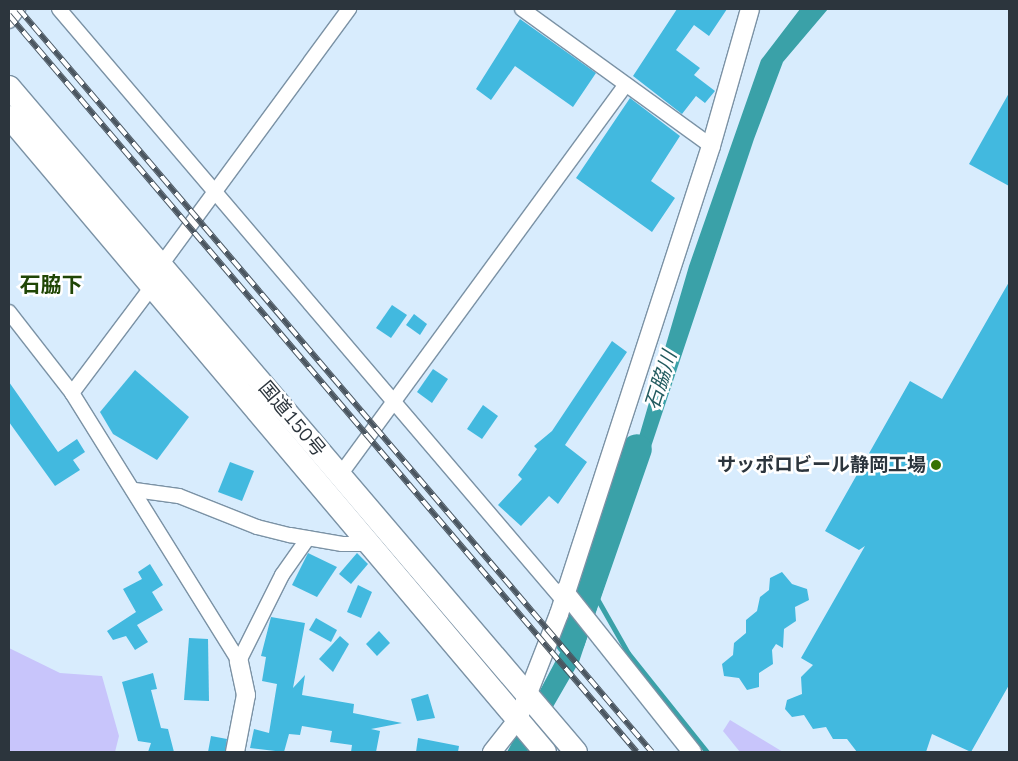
<!DOCTYPE html>
<html>
<head>
<meta charset="utf-8">
<style>
  body { margin:0 }
  #map { position:relative; width:1018px; height:761px; overflow:hidden; background:#d8ecfd; font-family:Mulish,"Noto Sans JP",sans-serif }
  div>[style] { position:absolute }
  .green>* { inset:0; background:#c8c5fb }
  .water>* { inset:0; background:#3aa1a8 }
  .stream>* { height:5px; margin:-2.5px; padding:0 2.5px; transform-origin:2.5px; border-radius:2.5px; background:#3aa1a8 }
  .river>* { height:30px; margin:-15px; padding:0 15px; transform-origin:15px; border-radius:15px; background:#3aa1a8 }
  .building>* { inset:0; background:#42b9df }
  .roads { filter:drop-shadow(1px 0 #7b92a5) drop-shadow(-1px 0 #7b92a5) drop-shadow(0 1px #7b92a5) drop-shadow(0 -1px #7b92a5) }
  .minor>* { height:14px; margin:-7px; padding:0 7px; transform-origin:7px; border-radius:7px; background:#fff }
  .tertiary>* { height:18px; margin:-9px; padding:0 9px; transform-origin:9px; border-radius:9px; background:#fff }
  .trunk>* { height:22px; margin:-11px; padding:0 11px; transform-origin:11px; border-radius:11px; background:#fff }
  .rail>* { height:5.5px; margin-top:-2.75px; transform-origin:0; background:repeating-linear-gradient(90deg,#fff 0 11px,#4b5660 0 22px); box-sizing:border-box; border-block:1px solid #4b5660 }
  .dots>* { width:14px; height:14px; translate:-50% -50%; box-sizing:border-box; border:2px solid #fff; border-radius:50% }
  span { translate:-50% -50%; white-space:nowrap; text-align:center; line-height:1.15; -webkit-text-stroke:5px #fff; paint-order:stroke }
  .street-label { font-size:19px; color:#2c353d }
  .poi-label { font-size:19px; color:#2c353d; font-weight:700 }
  .right { translate:-100% -50%; text-align:right }
  .water-label { font-size:20px; color:#225b5f; font-style:italic }
  .quarter-label { font-size:21px; color:#204605; font-weight:700 }
  .frame { position:absolute; inset:0; border:10px solid #2c353d; pointer-events:none }
</style>
</head>
<body>
<div id="map">
  <div class="green">
    <div style="clip-path:polygon(9px 648px,60px 673px,102px 676px,119px 736px,115px 752px,9px 752px)"></div>
    <div style="clip-path:polygon(730px 720px,783px 752px,740px 752px,723px 731px)"></div>
  </div>
  <div class="water">
    <div style="clip-path:polygon(800px 9px,828px 9px,783px 62px,754px 139px,579px 662px,527px 752px,507px 752px,595px 587px,689px 266px,761px 60px)"></div>
  </div>
  <div class="stream">
    <div style="left:591px;top:588px;width:75px;rotate:60.4deg"></div>
    <div style="left:628px;top:653px;width:127px;rotate:51.4deg"></div>
  </div>
  <div class="river">
    <div style="left:570px;top:641px;width:203px;rotate:-70.8deg"></div>
  </div>
  <div class="building">
    <div style="clip-path:polygon(677px 9px,727px 9px,709px 36px,694px 25px,676px 50px,700px 68px,694px 75px,715px 91px,705px 103px,696px 96px,682px 114px,633px 76px)"></div>
    <div style="clip-path:polygon(520px 19px,596px 73px,573px 107px,515px 66px,491px 100px,476px 89px)"></div>
    <div style="clip-path:polygon(1009px 93px,1009px 186px,969px 164px)"></div>
    <div style="clip-path:polygon(630px 98px,680px 136px,651px 181px,675px 198px,652px 232px,576px 178px)"></div>
    <div style="clip-path:polygon(1009px 282px,1009px 685px,971px 752px,932px 734px,926px 752px,857px 752px,847px 739px,833px 739px,826px 727px,813px 729px,804px 715px,792px 717px,785px 709px,787px 700px,802px 694px,801px 677px,813px 665px,801px 658px,865px 546px,859px 550px,825px 531px,910px 381px,942px 399px)"></div>
    <div style="clip-path:polygon(392px 305px,407px 315px,391px 338px,376px 328px)"></div>
    <div style="clip-path:polygon(414px 314px,427px 324px,420px 335px,406px 325px)"></div>
    <div style="clip-path:polygon(612px 341px,627px 352px,565px 445px,587px 462px,558px 504px,549px 496px,521px 526px,498px 505px,522px 479px,518px 475px,537px 449px,534px 446px,552px 431px)"></div>
    <div style="clip-path:polygon(433px 369px,448px 379px,432px 403px,417px 392px)"></div>
    <div style="clip-path:polygon(135px 370px,189px 417px,157px 460px,113px 434px,100px 412px)"></div>
    <div style="clip-path:polygon(9px 382px,58px 452px,77px 439px,85px 452px,73px 460px,80px 470px,55px 486px,9px 422px)"></div>
    <div style="clip-path:polygon(483px 405px,498px 416px,482px 439px,467px 429px)"></div>
    <div style="clip-path:polygon(230px 462px,254px 471px,242px 501px,218px 492px)"></div>
    <div style="clip-path:polygon(308px 553px,337px 567px,317px 597px,292px 585px)"></div>
    <div style="clip-path:polygon(357px 553px,368px 564px,351px 584px,339px 574px)"></div>
    <div style="clip-path:polygon(150px 564px,163px 585px,152px 592px,163px 610px,137px 625px,148px 642px,135px 650px,126px 636px,113px 640px,107px 631px,136px 612px,123px 589px,142px 579px,138px 572px)"></div>
    <div style="clip-path:polygon(782px 572px,792px 584px,807px 589px,809px 600px,795px 607px,796px 621px,784px 629px,783px 648px,776px 644px,772px 650px,773px 664px,759px 673px,759px 687px,747px 690px,739px 678px,724px 676px,722px 664px,733px 655px,734px 643px,746px 633px,746px 620px,757px 611px,760px 597px,769px 590px,770px 578px)"></div>
    <div style="clip-path:polygon(358px 585px,372px 592px,361px 618px,347px 612px)"></div>
    <div style="clip-path:polygon(271px 617px,305px 623px,293px 688px,305px 675px,302px 695px,354px 704px,353px 713px,402px 723px,371px 729px,380px 731px,376px 752px,351px 752px,352px 745px,330px 742px,332px 731px,302px 726px,300px 735px,289px 734px,284px 752px,250px 748px,254px 729px,269px 733px,277px 684px,262px 681px,266px 657px,261px 656px)"></div>
    <div style="clip-path:polygon(316px 618px,337px 630px,331px 642px,309px 630px)"></div>
    <div style="clip-path:polygon(379px 631px,390px 643px,377px 656px,366px 644px)"></div>
    <div style="clip-path:polygon(340px 636px,349px 644px,333px 672px,319px 659px)"></div>
    <div style="clip-path:polygon(189px 638px,208px 639px,209px 701px,184px 700px)"></div>
    <div style="clip-path:polygon(153px 673px,157px 689px,151px 690px,161px 728px,168px 729px,174px 752px,148px 752px,151px 743px,138px 741px,122px 682px)"></div>
    <div style="clip-path:polygon(428px 694px,435px 718px,417px 721px,411px 699px)"></div>
    <div style="clip-path:polygon(211px 736px,227px 739px,225px 752px,208px 752px)"></div>
    <div style="clip-path:polygon(418px 738px,459px 746px,458px 752px,416px 752px)"></div>
  </div>
  <div class="roads">
    <div class="minor">
      <div style="left:59px;top:9px;width:775px;rotate:49.55deg"></div>
      <div style="left:522px;top:9px;width:233px;rotate:35.9deg"></div>
      <div style="left:9px;top:21px;width:15px;rotate:-53deg"></div>
      <div style="left:161px;top:265px;width:318px;rotate:-53.7deg"></div>
      <div style="left:9px;top:312px;width:103px;rotate:52.1deg"></div>
      <div style="left:72px;top:393px;width:316px;rotate:58.1deg"></div>
      <div style="left:72px;top:393px;width:135px;rotate:-53.1deg"></div>
      <div style="left:340px;top:475px;width:483px;rotate:-53.8deg"></div>
      <div style="left:135px;top:490px;width:44px;rotate:7.8deg"></div>
      <div style="left:179px;top:496px;width:84px;rotate:21.7deg"></div>
      <div style="left:257px;top:527px;width:34px;rotate:14deg"></div>
      <div style="left:290px;top:535px;width:53px;rotate:9.8deg"></div>
      <div style="left:342px;top:544px;width:27px"></div>
      <div style="left:239px;top:661px;width:96px;rotate:-63.4deg"></div>
      <div style="left:282px;top:575px;width:45px;rotate:-54.9deg"></div>
    </div>
    <div class="tertiary">
      <div style="left:564px;top:591px;width:206px;rotate:51.5deg"></div>
      <div style="left:235px;top:752px;width:58px;rotate:-79.1deg"></div>
      <div style="left:246px;top:695px;width:35px;rotate:-102deg"></div>
      <div style="left:492px;top:752px;width:42px;rotate:-51.8deg"></div>
      <div style="left:518px;top:719px;width:113px;rotate:-68.7deg"></div>
      <div style="left:559px;top:614px;width:492px;rotate:-72deg"></div>
      <div style="left:711px;top:146px;width:142px;rotate:-74.1deg"></div>
    </div>
    <div class="trunk">
      <div style="left:9px;top:87px;width:874px;rotate:49.55deg"></div>
      <div style="left:9px;top:117px;width:831px;rotate:49.83deg"></div>
    </div>
  </div>
  <div class="rail">
    <div style="left:19px;top:9px;width:976px;rotate:49.57deg"></div>
    <div style="left:9px;top:15px;width:968px;rotate:49.57deg"></div>
  </div>
  <div class="dots">
    <div style="left:936px;top:465px;background:#367203"></div>
  </div>
  <div class="street-label">
    <span style="left:292px;top:419px;rotate:50deg">国道150号</span>
  </div>
  <div class="poi-label">
    <span class="right" style="left:926px;top:465px">サッポロビール静岡工場</span>
  </div>
  <div class="water-label">
    <span style="left:660px;top:380px;rotate:-72deg">石脇川</span>
  </div>
  <div class="quarter-label">
    <span style="left:51px;top:284px">石脇下</span>
  </div>
  <div class="frame"></div>
</div>
</body>
</html>
